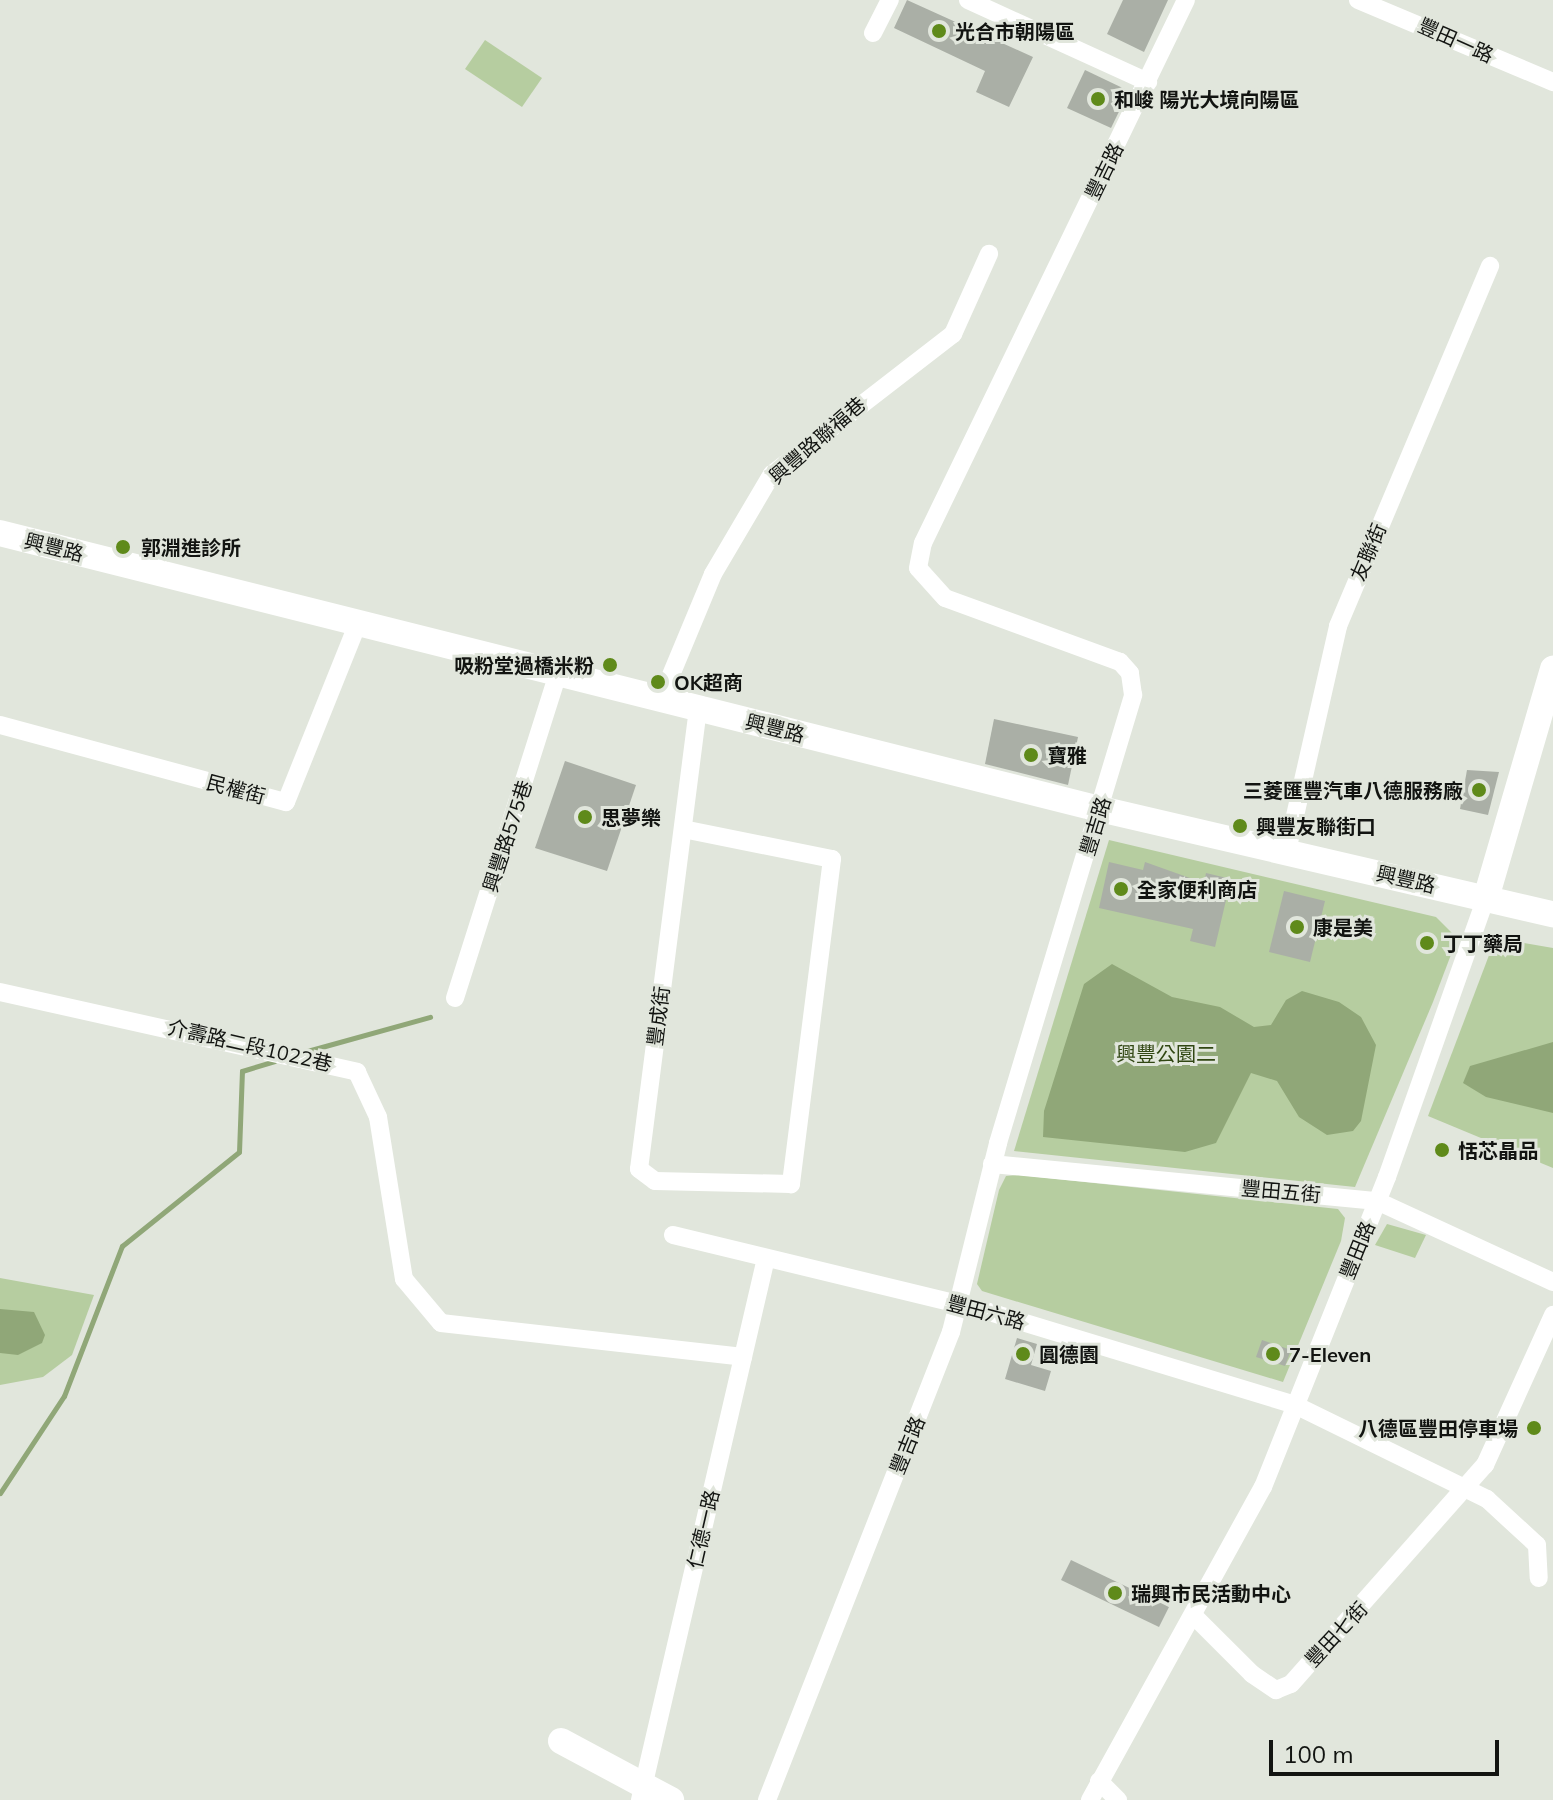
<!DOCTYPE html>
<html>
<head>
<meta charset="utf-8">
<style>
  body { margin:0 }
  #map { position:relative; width:1553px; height:1800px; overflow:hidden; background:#e1e6dc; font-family:Mulish,"Noto Sans TC",sans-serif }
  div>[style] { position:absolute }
  .green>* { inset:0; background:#b6cda0 }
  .water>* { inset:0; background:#90a778 }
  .stream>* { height:5px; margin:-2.5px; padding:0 2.5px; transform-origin:2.5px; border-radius:2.5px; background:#90a778 }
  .building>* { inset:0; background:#aaafa6 }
  .street>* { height:18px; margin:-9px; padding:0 9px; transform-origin:9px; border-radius:9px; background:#fff }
  .secondary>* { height:26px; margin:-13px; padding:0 13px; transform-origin:13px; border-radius:13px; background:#fff }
  .dots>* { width:22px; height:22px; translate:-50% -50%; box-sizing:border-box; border:4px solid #e1e6dc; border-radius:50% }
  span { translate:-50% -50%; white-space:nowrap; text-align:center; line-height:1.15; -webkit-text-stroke:6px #e1e6dc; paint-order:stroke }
  .poi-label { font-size:20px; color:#121411; font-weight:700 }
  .left { translate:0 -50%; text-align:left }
  .right { translate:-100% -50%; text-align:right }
  .street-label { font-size:20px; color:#121411 }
  .park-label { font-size:20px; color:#314713 }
  .scale { position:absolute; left:1269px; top:1740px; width:230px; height:36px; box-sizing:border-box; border:4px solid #121411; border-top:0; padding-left:10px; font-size:24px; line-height:28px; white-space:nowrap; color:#121411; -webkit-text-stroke:6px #e1e6dc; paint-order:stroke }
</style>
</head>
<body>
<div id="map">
  <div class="green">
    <div style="clip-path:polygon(485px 40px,542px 78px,522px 107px,465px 69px)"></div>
    <div style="clip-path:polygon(1109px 840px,1436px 917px,1452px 933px,1452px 952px,1433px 1002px,1355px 1187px,1014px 1151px)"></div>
    <div style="clip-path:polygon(1501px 939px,1553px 948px,1553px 1168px,1428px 1116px,1491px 950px)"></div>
    <div style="clip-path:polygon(1019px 1175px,1338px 1209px,1345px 1218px,1341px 1241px,1283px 1382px,982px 1291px,977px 1284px,999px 1190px,1006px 1176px)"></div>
    <div style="clip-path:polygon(1387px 1224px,1426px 1235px,1415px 1258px,1375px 1245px)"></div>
    <div style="clip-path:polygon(0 1278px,94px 1295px,72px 1355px,43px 1377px,0 1385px)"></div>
  </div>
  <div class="water">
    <div style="clip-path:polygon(1112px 964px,1172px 997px,1220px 1007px,1254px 1027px,1271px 1025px,1286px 1000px,1302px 991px,1339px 1002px,1361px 1017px,1376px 1045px,1361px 1121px,1353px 1131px,1327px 1135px,1299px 1117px,1277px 1081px,1251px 1073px,1216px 1143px,1185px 1152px,1043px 1137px,1044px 1111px,1084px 984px)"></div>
    <div style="clip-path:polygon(1553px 1042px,1553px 1113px,1486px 1097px,1463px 1083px,1470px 1066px)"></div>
    <div style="clip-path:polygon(0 1309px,34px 1312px,45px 1335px,42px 1343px,18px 1355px,0 1353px)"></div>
  </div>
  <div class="stream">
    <div style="left:300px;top:1053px;width:135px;rotate:-15.5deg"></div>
    <div style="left:0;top:1493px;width:116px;rotate:-56.6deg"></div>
    <div style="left:64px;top:1396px;width:161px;rotate:-68.9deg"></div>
    <div style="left:122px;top:1246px;width:150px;rotate:-38.8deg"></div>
    <div style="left:239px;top:1152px;width:81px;rotate:-87.9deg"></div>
    <div style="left:242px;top:1071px;width:34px;rotate:-17deg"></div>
  </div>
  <div class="building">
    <div style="clip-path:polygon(907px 0,1033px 57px,1009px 107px,976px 92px,985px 71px,894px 28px)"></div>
    <div style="clip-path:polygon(1123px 0,1168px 0,1144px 52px,1107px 34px)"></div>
    <div style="clip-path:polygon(1085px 70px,1129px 91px,1111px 128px,1067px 108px)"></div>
    <div style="clip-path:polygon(994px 719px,1078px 737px,1068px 785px,985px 764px)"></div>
    <div style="clip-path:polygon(565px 761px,636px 785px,607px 871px,535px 848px)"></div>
    <div style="clip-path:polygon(1467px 770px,1499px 772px,1488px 815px,1460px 809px)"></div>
    <div style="clip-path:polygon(1109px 862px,1143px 870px,1145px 862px,1204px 883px,1206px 873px,1231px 879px,1215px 947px,1190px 941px,1193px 929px,1099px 908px)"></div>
    <div style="clip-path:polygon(1284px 891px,1325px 901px,1310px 962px,1269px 952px)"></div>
    <div style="clip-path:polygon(1017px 1338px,1037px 1344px,1031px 1365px,1051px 1371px,1045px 1391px,1005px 1379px)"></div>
    <div style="clip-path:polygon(1262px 1340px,1291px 1350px,1285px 1366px,1256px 1357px)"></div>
    <div style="clip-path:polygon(1071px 1560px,1169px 1607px,1159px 1627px,1061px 1580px)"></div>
  </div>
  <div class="street">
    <div style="left:968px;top:0;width:198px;rotate:24.5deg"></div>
    <div style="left:1358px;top:0;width:212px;rotate:22.8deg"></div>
    <div style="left:873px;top:33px;width:37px;rotate:-63deg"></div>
    <div style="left:661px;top:699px;width:135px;rotate:-67.4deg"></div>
    <div style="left:713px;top:574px;width:116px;rotate:-59.5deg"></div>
    <div style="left:772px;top:474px;width:229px;rotate:-37.7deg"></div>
    <div style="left:953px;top:334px;width:88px;rotate:-65.8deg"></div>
    <div style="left:0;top:725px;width:296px;rotate:15.1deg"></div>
    <div style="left:286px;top:802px;width:193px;rotate:-68.1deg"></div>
    <div style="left:683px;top:829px;width:152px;rotate:11.4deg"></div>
    <div style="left:832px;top:859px;width:328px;rotate:97.2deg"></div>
    <div style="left:791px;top:1184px;width:136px;rotate:-178.7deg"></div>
    <div style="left:655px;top:1181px;width:20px;rotate:-143deg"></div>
    <div style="left:639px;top:1169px;width:465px;rotate:-82.7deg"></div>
    <div style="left:1287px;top:851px;width:231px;rotate:-77.2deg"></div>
    <div style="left:1338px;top:626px;width:391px;rotate:-67.1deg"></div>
    <div style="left:0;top:992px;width:366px;rotate:12.6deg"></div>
    <div style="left:357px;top:1072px;width:50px;rotate:65deg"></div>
    <div style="left:378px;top:1117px;width:164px;rotate:80.9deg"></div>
    <div style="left:404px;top:1279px;width:57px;rotate:49.9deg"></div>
    <div style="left:441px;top:1323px;width:304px;rotate:6.4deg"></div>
    <div style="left:455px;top:998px;width:341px;rotate:-72.4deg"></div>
    <div style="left:992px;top:1164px;width:387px;rotate:5.5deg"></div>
    <div style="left:1377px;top:1201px;width:194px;rotate:24.7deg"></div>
    <div style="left:673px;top:1235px;width:322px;rotate:13.6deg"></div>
    <div style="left:986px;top:1311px;width:323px;rotate:16.9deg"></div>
    <div style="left:1295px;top:1405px;width:214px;rotate:26.1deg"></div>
    <div style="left:1487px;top:1499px;width:68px;rotate:42.6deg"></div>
    <div style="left:1537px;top:1545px;width:33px;rotate:87deg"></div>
    <div style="left:1194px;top:1616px;width:82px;rotate:45deg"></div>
    <div style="left:1252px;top:1674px;width:29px;rotate:34deg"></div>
    <div style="left:1276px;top:1690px;width:16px;rotate:-22deg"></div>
    <div style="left:1291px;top:1684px;width:293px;rotate:-48.5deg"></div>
    <div style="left:1485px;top:1465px;width:165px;rotate:-65.6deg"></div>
    <div style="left:1099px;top:1781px;width:27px;rotate:45deg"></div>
    <div style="left:640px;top:1800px;width:556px;rotate:-76.91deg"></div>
    <div style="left:767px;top:1800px;width:503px;rotate:-68.54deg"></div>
    <div style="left:951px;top:1332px;width:195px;rotate:-76deg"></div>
    <div style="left:998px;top:1143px;width:468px;rotate:-73.2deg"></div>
    <div style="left:1133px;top:695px;width:22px;rotate:-98deg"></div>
    <div style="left:1130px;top:673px;width:15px;rotate:-132deg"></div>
    <div style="left:1120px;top:662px;width:186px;rotate:-159.9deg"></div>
    <div style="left:945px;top:598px;width:40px;rotate:-132deg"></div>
    <div style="left:918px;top:568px;width:25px;rotate:-79deg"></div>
    <div style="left:923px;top:543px;width:603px;rotate:-64.16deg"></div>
    <div style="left:1090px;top:1800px;width:358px;rotate:-61.1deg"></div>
    <div style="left:1263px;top:1487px;width:334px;rotate:-68.2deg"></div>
    <div style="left:1387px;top:1177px;width:296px;rotate:-70.5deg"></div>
  </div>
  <div class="secondary">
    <div style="left:0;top:533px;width:1134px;rotate:14.09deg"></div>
    <div style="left:1100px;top:809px;width:465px;rotate:13.1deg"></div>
    <div style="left:1486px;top:898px;width:239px;rotate:-73.7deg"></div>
    <div style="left:561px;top:1741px;width:125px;rotate:28.2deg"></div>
  </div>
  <div class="dots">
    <div style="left:939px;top:31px;background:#5f8a1a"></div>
    <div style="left:1098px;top:99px;background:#5f8a1a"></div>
    <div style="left:123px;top:547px;background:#5f8a1a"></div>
    <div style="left:610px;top:665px;background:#5f8a1a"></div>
    <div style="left:658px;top:682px;background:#5f8a1a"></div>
    <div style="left:1031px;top:755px;background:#5f8a1a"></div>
    <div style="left:1479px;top:790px;background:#5f8a1a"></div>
    <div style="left:585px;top:817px;background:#5f8a1a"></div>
    <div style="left:1240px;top:826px;background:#5f8a1a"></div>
    <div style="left:1121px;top:889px;background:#5f8a1a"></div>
    <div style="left:1297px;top:927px;background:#5f8a1a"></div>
    <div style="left:1427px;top:943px;background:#5f8a1a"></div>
    <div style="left:1442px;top:1150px;background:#5f8a1a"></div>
    <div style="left:1023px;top:1354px;background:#5f8a1a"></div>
    <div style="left:1273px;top:1354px;background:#5f8a1a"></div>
    <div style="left:1534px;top:1428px;background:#5f8a1a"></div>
    <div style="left:1115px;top:1593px;background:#5f8a1a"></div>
  </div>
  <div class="poi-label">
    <span class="left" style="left:955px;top:31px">光合市朝陽區</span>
    <span class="left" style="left:1114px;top:99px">和峻 陽光大境向陽區</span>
    <span class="left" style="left:141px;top:547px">郭淵進診所</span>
    <span class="right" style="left:594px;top:665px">吸粉堂過橋米粉</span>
    <span class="left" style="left:674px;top:682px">OK超商</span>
    <span class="left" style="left:1047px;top:755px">寶雅</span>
    <span class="right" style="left:1463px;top:790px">三菱匯豐汽車八德服務廠</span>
    <span class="left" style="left:601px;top:817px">思夢樂</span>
    <span class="left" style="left:1256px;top:826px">興豐友聯街口</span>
    <span class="left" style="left:1137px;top:889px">全家便利商店</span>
    <span class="left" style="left:1313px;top:927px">康是美</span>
    <span class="left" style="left:1443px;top:943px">丁丁藥局</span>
    <span class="left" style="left:1458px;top:1150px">恬芯晶品</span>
    <span class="left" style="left:1039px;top:1354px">圓德園</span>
    <span class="left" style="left:1289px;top:1354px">7-Eleven</span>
    <span class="right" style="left:1518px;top:1428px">八德區豐田停車場</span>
    <span class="left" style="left:1131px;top:1593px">瑞興市民活動中心</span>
  </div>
  <div class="street-label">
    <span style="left:1456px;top:40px;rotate:24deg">豐田一路</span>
    <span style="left:1104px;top:171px;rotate:-64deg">豐吉路</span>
    <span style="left:817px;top:440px;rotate:-41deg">興豐路聯福巷</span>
    <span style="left:54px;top:547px;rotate:14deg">興豐路</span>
    <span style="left:1368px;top:552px;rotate:-67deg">友聯街</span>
    <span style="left:775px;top:728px;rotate:14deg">興豐路</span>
    <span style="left:236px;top:789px;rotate:15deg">民權街</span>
    <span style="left:1095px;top:826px;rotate:-73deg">豐吉路</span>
    <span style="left:507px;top:836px;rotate:-72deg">興豐路575巷</span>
    <span style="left:1406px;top:879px;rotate:13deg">興豐路</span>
    <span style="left:658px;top:1016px;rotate:-83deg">豐成街</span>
    <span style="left:250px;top:1045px;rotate:13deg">介壽路二段1022巷</span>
    <span style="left:1281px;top:1191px;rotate:5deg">豐田五街</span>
    <span style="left:1357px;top:1250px;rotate:-68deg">豐田路</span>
    <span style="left:986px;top:1312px;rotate:15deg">豐田六路</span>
    <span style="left:907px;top:1445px;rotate:-68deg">豐吉路</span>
    <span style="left:703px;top:1529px;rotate:-77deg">仁德一路</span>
    <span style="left:1336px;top:1634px;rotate:-47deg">豐田七街</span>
  </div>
  <div class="park-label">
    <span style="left:1166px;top:1053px">興豐公園二</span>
  </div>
  <div class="scale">100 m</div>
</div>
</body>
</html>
